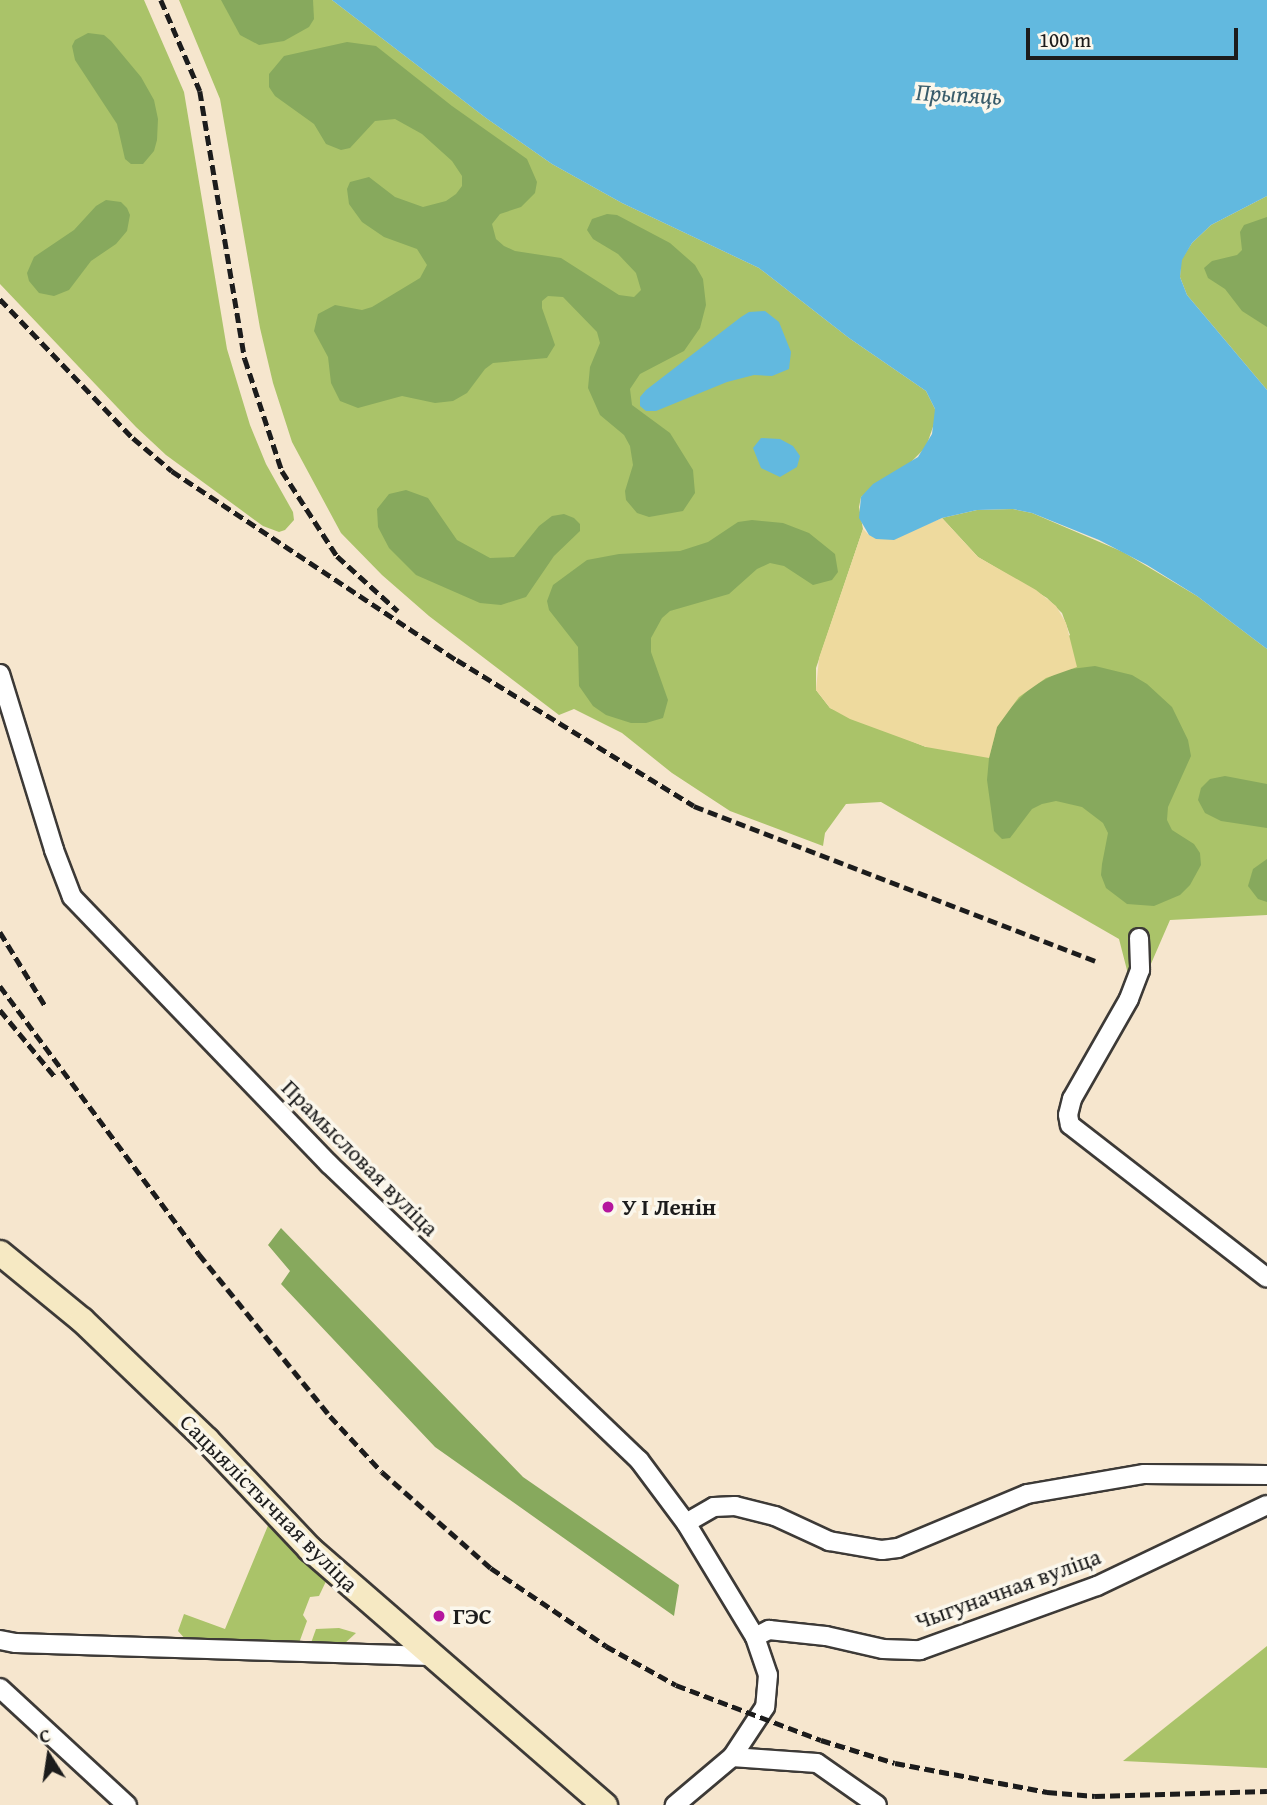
<!DOCTYPE html>
<html>
<head>
<meta charset="utf-8">
<style>
  body { margin:0 }
  #map { position:relative; width:1267px; height:1805px; overflow:hidden; background:#f6e6ce; font-family:"Gentium Book Plus",serif }
  div>[style] { position:absolute }
  .green>* { inset:0; background:#aac369 }
  .forest>* { inset:0; background:#87a95d }
  .sand>* { inset:0; background:#eeda9e }
  .water>* { inset:0; background:#62b9df }
  .roads { filter:drop-shadow(2px 0 #3d3a37) drop-shadow(-2px 0 #3d3a37) drop-shadow(0 2px #3d3a37) drop-shadow(0 -2px #3d3a37) }
  .street>* { height:18px; margin:-9px; padding:0 9px; transform-origin:9px; border-radius:9px; background:#fff }
  .secondary>* { height:24px; margin:-12px; padding:0 12px; transform-origin:12px; border-radius:12px; background:#f6e9c3 }
  .rail>* { height:4.5px; margin-top:-2.25px; transform-origin:0; background:repeating-linear-gradient(90deg,#1c1c1c 0 10px,transparent 0 15px) }
  .dots>* { width:19px; height:19px; translate:-50% -50%; box-sizing:border-box; border:4px solid #fbf7ec; border-radius:50% }
  span { translate:-50% -50%; white-space:nowrap; text-align:center; line-height:1.15; -webkit-text-stroke:7px #fbf7ec; paint-order:stroke }
  .street-label { font-size:23px; color:#1c1c1c }
  .poi-label { font-size:23px; color:#1c1c1c; font-weight:700 }
  .left { translate:0 -50%; text-align:left }
  .water-label { font-size:24px; color:#385b6a; font-style:italic }
  .north { position:absolute; left:14px; top:1721px; width:70px; height:70px; -webkit-text-stroke:5px #fbf7ec; paint-order:stroke; rotate:348deg; font-size:19px; font-weight:700; line-height:28px; text-align:center; color:#1c1c1c }
  .north::after { content:''; display:block; margin:auto; width:24px; height:32px; background:#1c1c1c; clip-path:polygon(50% 0,100% 100%,50% 72%,0 100%) }
  .scale { position:absolute; left:1026px; top:28px; width:212px; height:32px; box-sizing:border-box; border:4px solid #1c1c1c; border-top:0; padding-left:9px; font-size:21px; line-height:24px; white-space:nowrap; color:#1c1c1c; -webkit-text-stroke:5px #fbf7ec; paint-order:stroke }
</style>
</head>
<body>
<div id="map">
  <div class="green">
    <div style="clip-path:polygon(0 0,144px 0,184px 92px,227px 349px,250px 425px,266px 464px,293px 512px,294px 520px,285px 530px,279px 532px,263px 526px,166px 455px,136px 427px,0 284px)"></div>
    <div style="clip-path:polygon(179px 0,332px 0,486px 118px,552px 164px,622px 203px,759px 268px,849px 338px,926px 391px,935px 409px,935px 421px,926px 447px,908px 465px,861px 497px,859px 507px,863px 529px,816px 668px,816px 690px,830px 708px,926px 747px,1070px 635px,1062px 613px,1047px 598px,978px 557px,942px 518px,977px 510px,1013px 509px,1032px 513px,1123px 552px,1197px 596px,1267px 649px,1267px 915px,1170px 920px,1137px 996px,1124px 995px,1128px 974px,1119px 939px,881px 802px,846px 804px,825px 833px,823px 846px,730px 811px,672px 773px,622px 733px,574px 709px,559px 715px,429px 616px,382px 575px,341px 533px,292px 442px,273px 383px,260px 328px,220px 99px)"></div>
    <div style="clip-path:polygon(1267px 196px,1267px 390px,1187px 295px,1180px 277px,1181px 260px,1192px 243px,1211px 225px)"></div>
    <div style="clip-path:polygon(272px 1516px,329px 1575px,319px 1596px,310px 1597px,303px 1615px,307px 1621px,299px 1643px,187px 1641px,178px 1631px,184px 1614px,225px 1629px)"></div>
    <div style="clip-path:polygon(339px 1628px,356px 1633px,344px 1644px,311px 1643px,316px 1629px)"></div>
    <div style="clip-path:polygon(1267px 1646px,1267px 1768px,1123px 1761px)"></div>
  </div>
  <div class="forest">
    <div style="clip-path:polygon(221px 0,313px 0,314px 19px,309px 27px,284px 41px,259px 45px,240px 35px)"></div>
    <div style="clip-path:polygon(88px 33px,104px 35px,111px 41px,141px 77px,154px 100px,158px 119px,157px 140px,154px 151px,143px 164px,131px 164px,125px 159px,117px 124px,75px 60px,72px 46px,75px 40px)"></div>
    <div style="clip-path:polygon(347px 42px,376px 46px,452px 106px,527px 159px,537px 182px,535px 193px,521px 207px,500px 214px,492px 224px,496px 239px,504px 246px,515px 251px,561px 258px,619px 295px,634px 297px,641px 290px,636px 273px,618px 254px,593px 239px,587px 230px,592px 219px,607px 214px,617px 215px,670px 243px,695px 265px,703px 279px,706px 305px,700px 328px,684px 351px,640px 374px,630px 389px,632px 405px,670px 433px,693px 470px,695px 493px,683px 511px,649px 517px,637px 513px,626px 500px,625px 491px,633px 465px,630px 446px,624px 435px,600px 415px,588px 388px,590px 367px,600px 343px,597px 332px,563px 297px,548px 296px,542px 301px,542px 308px,555px 345px,547px 358px,493px 363px,485px 369px,467px 393px,453px 401px,435px 403px,402px 396px,358px 408px,340px 401px,331px 383px,328px 357px,314px 331px,318px 314px,335px 305px,362px 310px,372px 307px,420px 278px,427px 265px,417px 249px,384px 237px,362px 222px,349px 204px,347px 189px,350px 182px,369px 177px,395px 197px,423px 207px,446px 201px,456px 194px,462px 186px,462px 176px,452px 161px,422px 134px,395px 119px,375px 121px,350px 148px,341px 150px,326px 144px,314px 124px,275px 96px,269px 87px,269px 74px,284px 56px)"></div>
    <div style="clip-path:polygon(106px 200px,121px 202px,127px 208px,130px 215px,127px 231px,116px 244px,91px 261px,69px 290px,54px 296px,39px 293px,29px 281px,27px 273px,34px 257px,74px 230px,96px 206px)"></div>
    <div style="clip-path:polygon(1267px 217px,1267px 327px,1242px 311px,1225px 289px,1208px 278px,1204px 268px,1212px 261px,1237px 255px,1242px 250px,1240px 232px,1244px 225px)"></div>
    <div style="clip-path:polygon(406px 490px,428px 498px,457px 540px,490px 558px,514px 557px,539px 526px,552px 516px,564px 514px,574px 518px,580px 524px,580px 531px,554px 556px,526px 597px,501px 605px,480px 603px,416px 575px,389px 548px,378px 527px,377px 509px,389px 494px)"></div>
    <div style="clip-path:polygon(752px 520px,783px 523px,809px 533px,835px 554px,838px 572px,832px 580px,813px 585px,784px 566px,770px 563px,757px 569px,729px 594px,670px 611px,662px 618px,651px 638px,651px 652px,668px 700px,663px 718px,646px 723px,631px 723px,606px 715px,593px 706px,579px 686px,578px 647px,549px 610px,547px 601px,553px 585px,587px 560px,619px 554px,680px 551px,708px 542px,738px 522px)"></div>
    <div style="clip-path:polygon(1095px 666px,1132px 675px,1147px 684px,1172px 707px,1188px 740px,1191px 756px,1168px 807px,1167px 820px,1172px 830px,1194px 844px,1200px 853px,1201px 865px,1190px 885px,1180px 895px,1154px 906px,1127px 904px,1106px 888px,1101px 875px,1102px 864px,1108px 833px,1103px 823px,1082px 807px,1056px 801px,1042px 804px,1032px 809px,1010px 838px,1002px 839px,994px 831px,987px 780px,989px 758px,997px 727px,1007px 711px,1031px 687px,1063px 670px)"></div>
    <div style="clip-path:polygon(1225px 776px,1267px 784px,1267px 828px,1221px 821px,1205px 813px,1198px 800px,1201px 788px,1210px 779px)"></div>
    <div style="clip-path:polygon(1267px 859px,1267px 902px,1258px 899px,1248px 886px,1253px 869px)"></div>
    <div style="clip-path:polygon(281px 1228px,523px 1477px,679px 1585px,674px 1616px,435px 1447px,281px 1284px,290px 1271px,268px 1245px)"></div>
  </div>
  <div class="sand">
    <div style="clip-path:polygon(942px 518px,978px 557px,1036px 590px,1056px 606px,1066px 623px,1077px 667px,1046px 678px,1019px 697px,997px 727px,989px 758px,926px 747px,850px 719px,830px 708px,816px 690px,819px 658px,863px 529px,869px 535px,923px 526px)"></div>
  </div>
  <div class="water">
    <div style="clip-path:polygon(332px 0,1267px 0,1267px 196px,1211px 225px,1192px 243px,1182px 260px,1180px 277px,1187px 295px,1267px 390px,1267px 649px,1197px 596px,1147px 565px,1099px 540px,1032px 513px,1013px 509px,977px 510px,942px 518px,894px 540px,876px 539px,869px 535px,859px 518px,861px 497px,873px 484px,918px 457px,932px 434px,935px 409px,926px 391px,849px 338px,759px 268px,622px 203px,552px 164px,486px 118px)"></div>
    <div style="clip-path:polygon(765px 311px,779px 322px,791px 352px,789px 369px,772px 376px,754px 375px,727px 382px,656px 411px,646px 411px,640px 406px,640px 397px,646px 390px,741px 317px,749px 312px)"></div>
    <div style="clip-path:polygon(761px 438px,780px 439px,793px 446px,800px 456px,797px 467px,780px 477px,761px 468px,753px 448px)"></div>
  </div>
  <div class="roads">
    <div class="street">
      <div style="left:0;top:674px;width:184px;rotate:72.9deg"></div>
      <div style="left:54px;top:850px;width:50px;rotate:69deg"></div>
      <div style="left:72px;top:897px;width:371px;rotate:46.1deg"></div>
      <div style="left:329px;top:1164px;width:429px;rotate:43.7deg"></div>
      <div style="left:639px;top:1460px;width:79px;rotate:53.3deg"></div>
      <div style="left:686px;top:1523px;width:133px;rotate:58.8deg"></div>
      <div style="left:755px;top:1637px;width:40px;rotate:71.1deg"></div>
      <div style="left:768px;top:1675px;width:32px;rotate:95deg"></div>
      <div style="left:765px;top:1707px;width:60px;rotate:123.4deg"></div>
      <div style="left:732px;top:1757px;width:75px;rotate:139.9deg"></div>
      <div style="left:1139px;top:938px;width:32px;rotate:88deg"></div>
      <div style="left:1140px;top:970px;width:31px;rotate:111deg"></div>
      <div style="left:1129px;top:999px;width:115px;rotate:119.7deg"></div>
      <div style="left:1072px;top:1099px;width:16px;rotate:104deg"></div>
      <div style="left:1068px;top:1115px;width:10px;rotate:79deg"></div>
      <div style="left:1070px;top:1125px;width:249px;rotate:37.8deg"></div>
      <div style="left:686px;top:1523px;width:32px;rotate:-30deg"></div>
      <div style="left:714px;top:1507px;width:21px;rotate:-3deg"></div>
      <div style="left:735px;top:1506px;width:41px;rotate:14deg"></div>
      <div style="left:775px;top:1516px;width:60px;rotate:24.8deg"></div>
      <div style="left:829px;top:1541px;width:54px;rotate:9.6deg"></div>
      <div style="left:882px;top:1550px;width:16px;rotate:-7deg"></div>
      <div style="left:898px;top:1548px;width:140px;rotate:-22.7deg"></div>
      <div style="left:1027px;top:1494px;width:119px;rotate:-9.7deg"></div>
      <div style="left:1144px;top:1474px;width:123px;rotate:0.5deg"></div>
      <div style="left:755px;top:1637px;width:16px;rotate:-27deg"></div>
      <div style="left:769px;top:1630px;width:57px;rotate:6deg"></div>
      <div style="left:826px;top:1636px;width:58px;rotate:12.8deg"></div>
      <div style="left:883px;top:1649px;width:37px;rotate:2deg"></div>
      <div style="left:920px;top:1650px;width:188px;rotate:-19.9deg"></div>
      <div style="left:1097px;top:1586px;width:188px;rotate:-25.5deg"></div>
      <div style="left:0;top:1640px;width:16px;rotate:11deg"></div>
      <div style="left:16px;top:1643px;width:415px;rotate:1.8deg"></div>
      <div style="left:0;top:1688px;width:173px;rotate:42.7deg"></div>
      <div style="left:732px;top:1757px;width:85px;rotate:4deg"></div>
      <div style="left:817px;top:1763px;width:73px;rotate:35deg"></div>
    </div>
    <div class="secondary">
      <div style="left:0;top:1253px;width:106px;rotate:39.3deg"></div>
      <div style="left:82px;top:1320px;width:173px;rotate:43.8deg"></div>
      <div style="left:207px;top:1440px;width:150px;rotate:46.6deg"></div>
      <div style="left:310px;top:1549px;width:391px;rotate:41deg"></div>
    </div>
  </div>
  <div class="rail">
    <div style="left:161px;top:0;width:99px;rotate:66.8deg"></div>
    <div style="left:200px;top:91px;width:272px;rotate:80.5deg"></div>
    <div style="left:245px;top:359px;width:118px;rotate:71.7deg"></div>
    <div style="left:282px;top:471px;width:101px;rotate:57.1deg"></div>
    <div style="left:337px;top:556px;width:82px;rotate:42deg"></div>
    <div style="left:0;top:299px;width:192px;rotate:46.3deg"></div>
    <div style="left:133px;top:438px;width:51px;rotate:40.2deg"></div>
    <div style="left:172px;top:471px;width:342px;rotate:33.6deg"></div>
    <div style="left:457px;top:660px;width:278px;rotate:31.6deg"></div>
    <div style="left:694px;top:806px;width:434px;rotate:21.1deg"></div>
    <div style="left:0;top:932px;width:88px;rotate:58.5deg"></div>
    <div style="left:0;top:986px;width:334px;rotate:53.4deg"></div>
    <div style="left:199px;top:1254px;width:208px;rotate:51deg"></div>
    <div style="left:330px;top:1416px;width:76px;rotate:47.1deg"></div>
    <div style="left:382px;top:1472px;width:145px;rotate:41.4deg"></div>
    <div style="left:491px;top:1568px;width:139px;rotate:34.1deg"></div>
    <div style="left:606px;top:1646px;width:80px;rotate:29.1deg"></div>
    <div style="left:676px;top:1685px;width:155px;rotate:20.8deg"></div>
    <div style="left:821px;top:1740px;width:77px;rotate:17.3deg"></div>
    <div style="left:895px;top:1763px;width:155px;rotate:10.8deg"></div>
    <div style="left:1047px;top:1792px;width:48px;rotate:4.8deg"></div>
    <div style="left:1095px;top:1796px;width:172px;rotate:-1.7deg"></div>
    <div style="left:0;top:1010px;width:88px;rotate:50.5deg"></div>
  </div>
  <div class="dots">
    <div style="left:608px;top:1207px;background:#b5179e"></div>
    <div style="left:439px;top:1616px;background:#b5179e"></div>
  </div>
  <div class="street-label">
    <span style="left:360px;top:1158px;rotate:45deg">Прамысловая вуліца</span>
    <span style="left:269px;top:1503px;rotate:45deg">Сацыялістычная вуліца</span>
    <span style="left:1008px;top:1589px;rotate:-20deg">Чыгуначная вуліца</span>
  </div>
  <div class="poi-label">
    <span class="left" style="left:622px;top:1207px">У І Ленін</span>
    <span class="left" style="left:453px;top:1616px">ГЭС</span>
  </div>
  <div class="water-label">
    <span style="left:959px;top:94px;rotate:3deg">Прыпяць</span>
  </div>
  <div class="north">С</div>
  <div class="scale">100 m</div>
</div>
</body>
</html>
